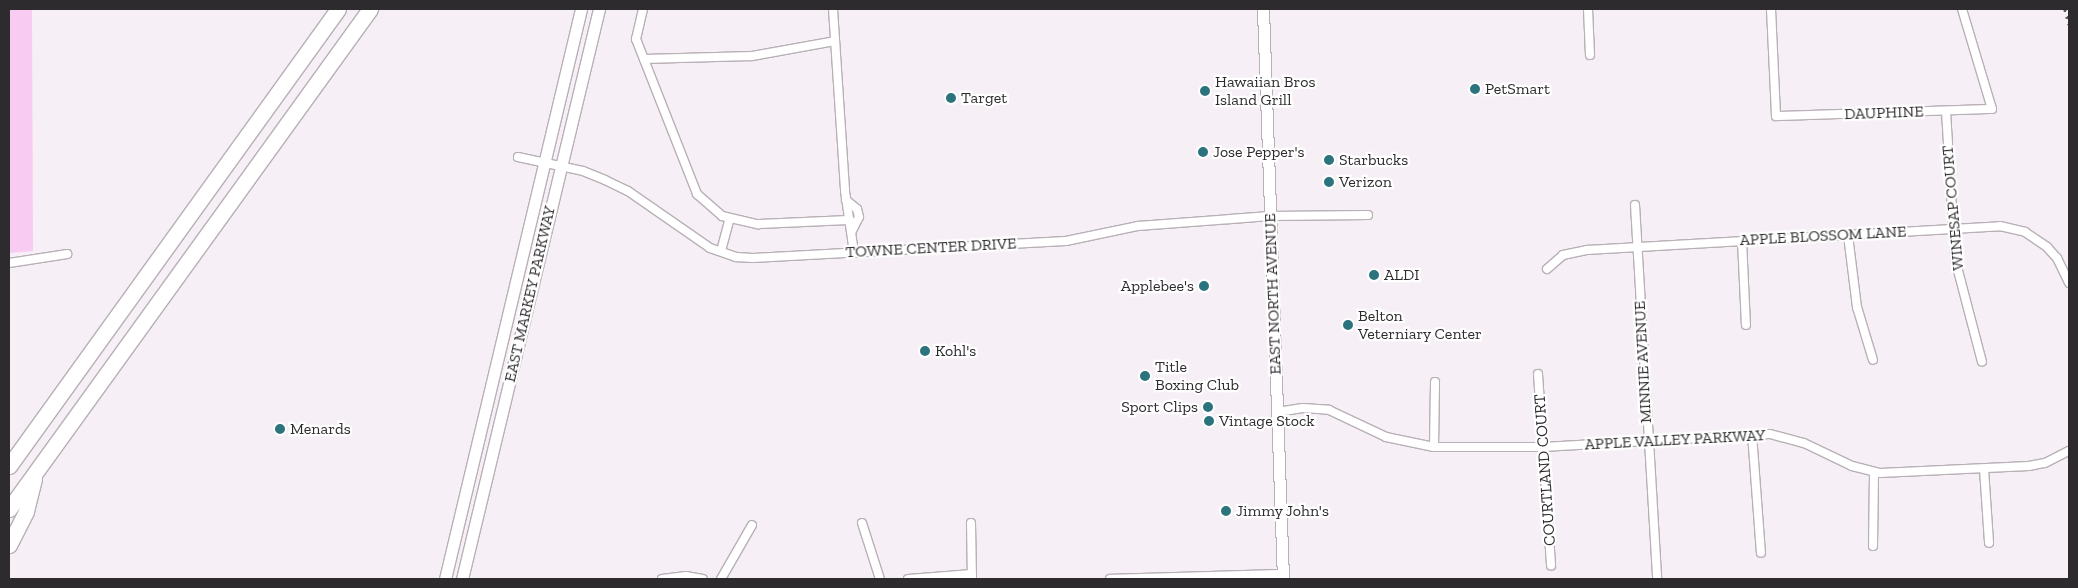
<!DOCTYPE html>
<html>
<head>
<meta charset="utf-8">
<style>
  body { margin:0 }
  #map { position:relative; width:2078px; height:588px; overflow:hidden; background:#f7eff6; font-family:"Zilla Slab",serif }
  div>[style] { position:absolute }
  .green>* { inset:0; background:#f8cbf2 }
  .roads { filter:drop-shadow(1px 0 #b8b0b6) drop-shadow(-1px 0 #b8b0b6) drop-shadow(0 1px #b8b0b6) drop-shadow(0 -1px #b8b0b6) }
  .street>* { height:8px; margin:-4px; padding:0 4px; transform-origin:4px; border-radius:4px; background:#fff }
  .secondary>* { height:11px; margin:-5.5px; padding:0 5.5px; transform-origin:5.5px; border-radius:5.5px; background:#fff }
  .highway>* { height:15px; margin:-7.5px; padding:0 7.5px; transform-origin:7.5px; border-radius:7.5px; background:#fff }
  .rail>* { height:2.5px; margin-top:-1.25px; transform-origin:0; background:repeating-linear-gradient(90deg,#5d595c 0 2.5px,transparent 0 7.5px) }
  .dots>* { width:14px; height:14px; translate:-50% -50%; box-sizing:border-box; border:2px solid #fff; border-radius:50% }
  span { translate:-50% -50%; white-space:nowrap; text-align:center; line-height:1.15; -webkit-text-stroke:4.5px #fff; paint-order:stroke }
  .poi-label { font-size:16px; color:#2e2b2e }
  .left { translate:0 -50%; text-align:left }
  .right { translate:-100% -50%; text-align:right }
  .street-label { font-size:16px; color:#2e2b2e }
  .frame { position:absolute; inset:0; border:10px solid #2e2b2e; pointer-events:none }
</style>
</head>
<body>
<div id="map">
  <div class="green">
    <div style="clip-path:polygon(9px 9px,32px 9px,33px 251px,9px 253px)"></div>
  </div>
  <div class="roads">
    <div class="street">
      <div style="left:643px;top:9px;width:31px;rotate:103deg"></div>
      <div style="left:636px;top:39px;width:167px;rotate:68.5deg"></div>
      <div style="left:697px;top:194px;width:33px;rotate:41deg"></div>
      <div style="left:722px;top:216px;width:37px;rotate:13deg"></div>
      <div style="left:758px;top:224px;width:92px;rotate:-2.5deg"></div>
      <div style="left:833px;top:9px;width:182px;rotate:86.2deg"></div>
      <div style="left:845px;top:191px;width:63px;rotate:81.7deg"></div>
      <div style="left:1588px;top:9px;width:46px;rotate:87.5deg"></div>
      <div style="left:1771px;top:9px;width:107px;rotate:87.3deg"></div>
      <div style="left:1776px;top:116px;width:216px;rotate:-1.9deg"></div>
      <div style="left:1992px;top:109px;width:104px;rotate:-106.7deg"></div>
      <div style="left:644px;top:59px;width:108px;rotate:-1.6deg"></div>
      <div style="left:752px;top:56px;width:84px;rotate:-10.2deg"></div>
      <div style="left:1946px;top:111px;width:148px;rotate:86.5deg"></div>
      <div style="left:1955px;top:259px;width:106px;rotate:75.3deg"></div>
      <div style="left:518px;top:157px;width:66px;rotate:12.2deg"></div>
      <div style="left:583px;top:171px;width:24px;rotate:22deg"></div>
      <div style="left:605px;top:180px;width:25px;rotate:26deg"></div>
      <div style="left:628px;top:191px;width:100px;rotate:34.8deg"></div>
      <div style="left:710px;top:248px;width:28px;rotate:19deg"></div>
      <div style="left:736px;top:257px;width:17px;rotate:3deg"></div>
      <div style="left:753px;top:258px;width:313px;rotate:-3.1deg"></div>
      <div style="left:1066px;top:241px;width:74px;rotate:-11.8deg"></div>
      <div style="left:1138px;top:226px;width:132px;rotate:-4.3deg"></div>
      <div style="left:1270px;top:216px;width:98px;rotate:-0.6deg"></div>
      <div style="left:846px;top:200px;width:14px;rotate:39deg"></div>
      <div style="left:857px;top:209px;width:8px;rotate:76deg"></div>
      <div style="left:859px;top:217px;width:16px;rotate:117deg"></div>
      <div style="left:1635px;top:205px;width:375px;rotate:86.6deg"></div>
      <div style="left:1848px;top:235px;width:73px;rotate:82.9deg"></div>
      <div style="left:1857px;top:307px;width:55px;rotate:73.2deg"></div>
      <div style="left:1742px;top:241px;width:84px;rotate:87.3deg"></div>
      <div style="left:721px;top:251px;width:34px;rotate:-75deg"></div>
      <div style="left:9px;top:263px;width:59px;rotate:-8.8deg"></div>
      <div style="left:1547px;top:269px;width:21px;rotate:-41deg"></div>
      <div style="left:1563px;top:255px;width:25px;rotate:-12deg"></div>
      <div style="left:1587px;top:250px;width:414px;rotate:-3.3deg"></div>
      <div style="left:2000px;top:226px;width:26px;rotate:13deg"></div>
      <div style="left:2025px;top:232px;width:27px;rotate:34deg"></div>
      <div style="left:2047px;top:247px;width:15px;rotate:48deg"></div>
      <div style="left:2057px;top:258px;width:28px;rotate:64deg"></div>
      <div style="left:1538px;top:374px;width:192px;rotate:86.1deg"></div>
      <div style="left:1277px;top:412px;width:26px;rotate:-9deg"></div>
      <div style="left:1303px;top:408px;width:26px;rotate:4deg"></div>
      <div style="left:1329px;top:410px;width:63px;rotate:25.3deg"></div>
      <div style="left:1386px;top:437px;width:49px;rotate:11.8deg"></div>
      <div style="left:1434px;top:447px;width:109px"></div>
      <div style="left:1543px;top:447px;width:227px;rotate:-3.3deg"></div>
      <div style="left:1770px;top:434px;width:35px;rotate:15deg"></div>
      <div style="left:1804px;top:443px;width:53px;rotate:25.6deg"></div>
      <div style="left:1852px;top:466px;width:29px;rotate:14deg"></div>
      <div style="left:1880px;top:473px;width:149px;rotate:-2.7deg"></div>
      <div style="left:2029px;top:466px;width:16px;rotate:-11deg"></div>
      <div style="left:2045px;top:463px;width:27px;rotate:-27deg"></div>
      <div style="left:1752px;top:434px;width:119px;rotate:85.7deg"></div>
      <div style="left:1434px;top:447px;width:65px;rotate:-89.1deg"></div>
      <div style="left:1984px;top:469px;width:74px;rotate:86.1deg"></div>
      <div style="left:862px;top:523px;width:59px;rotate:72.2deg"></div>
      <div style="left:971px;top:523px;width:56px;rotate:89deg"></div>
      <div style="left:1873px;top:546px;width:74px;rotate:-89.2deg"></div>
      <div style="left:662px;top:579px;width:24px;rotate:-7deg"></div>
      <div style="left:686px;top:576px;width:17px;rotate:10deg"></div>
      <div style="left:721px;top:579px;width:62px;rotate:-60.1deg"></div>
      <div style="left:908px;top:579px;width:64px;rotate:-4.5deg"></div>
      <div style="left:1110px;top:579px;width:173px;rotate:-1.7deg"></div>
    </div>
    <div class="secondary">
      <div style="left:1263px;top:9px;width:570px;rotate:87.99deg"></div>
      <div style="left:445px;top:579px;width:586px;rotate:-76.58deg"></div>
      <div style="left:462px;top:579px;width:586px;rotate:-76.49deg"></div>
    </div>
    <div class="highway">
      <div style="left:9px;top:466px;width:563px;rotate:-54.25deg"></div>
      <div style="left:9px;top:509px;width:617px;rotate:-54.17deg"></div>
      <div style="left:9px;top:545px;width:38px;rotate:-63deg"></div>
      <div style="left:26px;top:511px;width:33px;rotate:-76deg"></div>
    </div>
  </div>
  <div class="rail">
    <div style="left:2065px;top:9px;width:16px;rotate:75deg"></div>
  </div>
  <div class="dots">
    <div style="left:1475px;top:89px;background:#2b737d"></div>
    <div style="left:1205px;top:91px;background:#2b737d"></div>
    <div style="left:951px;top:98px;background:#2b737d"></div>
    <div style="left:1203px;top:152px;background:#2b737d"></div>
    <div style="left:1329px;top:160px;background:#2b737d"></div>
    <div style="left:1329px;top:182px;background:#2b737d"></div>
    <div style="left:1374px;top:275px;background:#2b737d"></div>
    <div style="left:1204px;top:286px;background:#2b737d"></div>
    <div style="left:1348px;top:325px;background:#2b737d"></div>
    <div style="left:925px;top:351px;background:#2b737d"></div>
    <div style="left:1145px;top:376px;background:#2b737d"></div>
    <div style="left:1208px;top:407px;background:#2b737d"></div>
    <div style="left:1209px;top:421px;background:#2b737d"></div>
    <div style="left:280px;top:429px;background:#2b737d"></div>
    <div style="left:1226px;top:511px;background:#2b737d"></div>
  </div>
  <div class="poi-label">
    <span class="left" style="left:1215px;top:91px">Hawaiian Bros<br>Island Grill</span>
    <span class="left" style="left:1485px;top:89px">PetSmart</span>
    <span class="left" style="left:961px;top:98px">Target</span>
    <span class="left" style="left:1213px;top:152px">Jose Pepper's</span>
    <span class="left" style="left:1339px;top:160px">Starbucks</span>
    <span class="left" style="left:1339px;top:182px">Verizon</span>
    <span class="left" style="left:1384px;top:275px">ALDI</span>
    <span class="right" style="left:1194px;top:286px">Applebee's</span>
    <span class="left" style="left:1358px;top:325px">Belton<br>Veterniary Center</span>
    <span class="left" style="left:935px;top:351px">Kohl's</span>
    <span class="left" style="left:1155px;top:376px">Title<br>Boxing Club</span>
    <span class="right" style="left:1198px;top:407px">Sport Clips</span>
    <span class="left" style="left:1219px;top:421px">Vintage Stock</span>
    <span class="left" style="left:290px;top:429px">Menards</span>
    <span class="left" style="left:1236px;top:511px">Jimmy John's</span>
  </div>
  <div class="street-label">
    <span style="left:1884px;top:113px;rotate:-2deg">DAUPHINE</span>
    <span style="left:1953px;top:208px;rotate:-95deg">WINESAP COURT</span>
    <span style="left:1823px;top:236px;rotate:-3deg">APPLE BLOSSOM LANE</span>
    <span style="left:931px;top:248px;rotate:-3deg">TOWNE CENTER DRIVE</span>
    <span style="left:530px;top:294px;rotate:-77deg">EAST MARKEY PARKWAY</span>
    <span style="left:1273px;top:294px;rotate:-92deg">EAST NORTH AVENUE</span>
    <span style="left:1643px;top:362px;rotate:-93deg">MINNIE AVENUE</span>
    <span style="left:1675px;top:440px;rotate:-3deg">APPLE VALLEY PARKWAY</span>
    <span style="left:1545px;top:470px;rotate:-94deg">COURTLAND COURT</span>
  </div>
  <div class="frame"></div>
</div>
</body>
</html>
